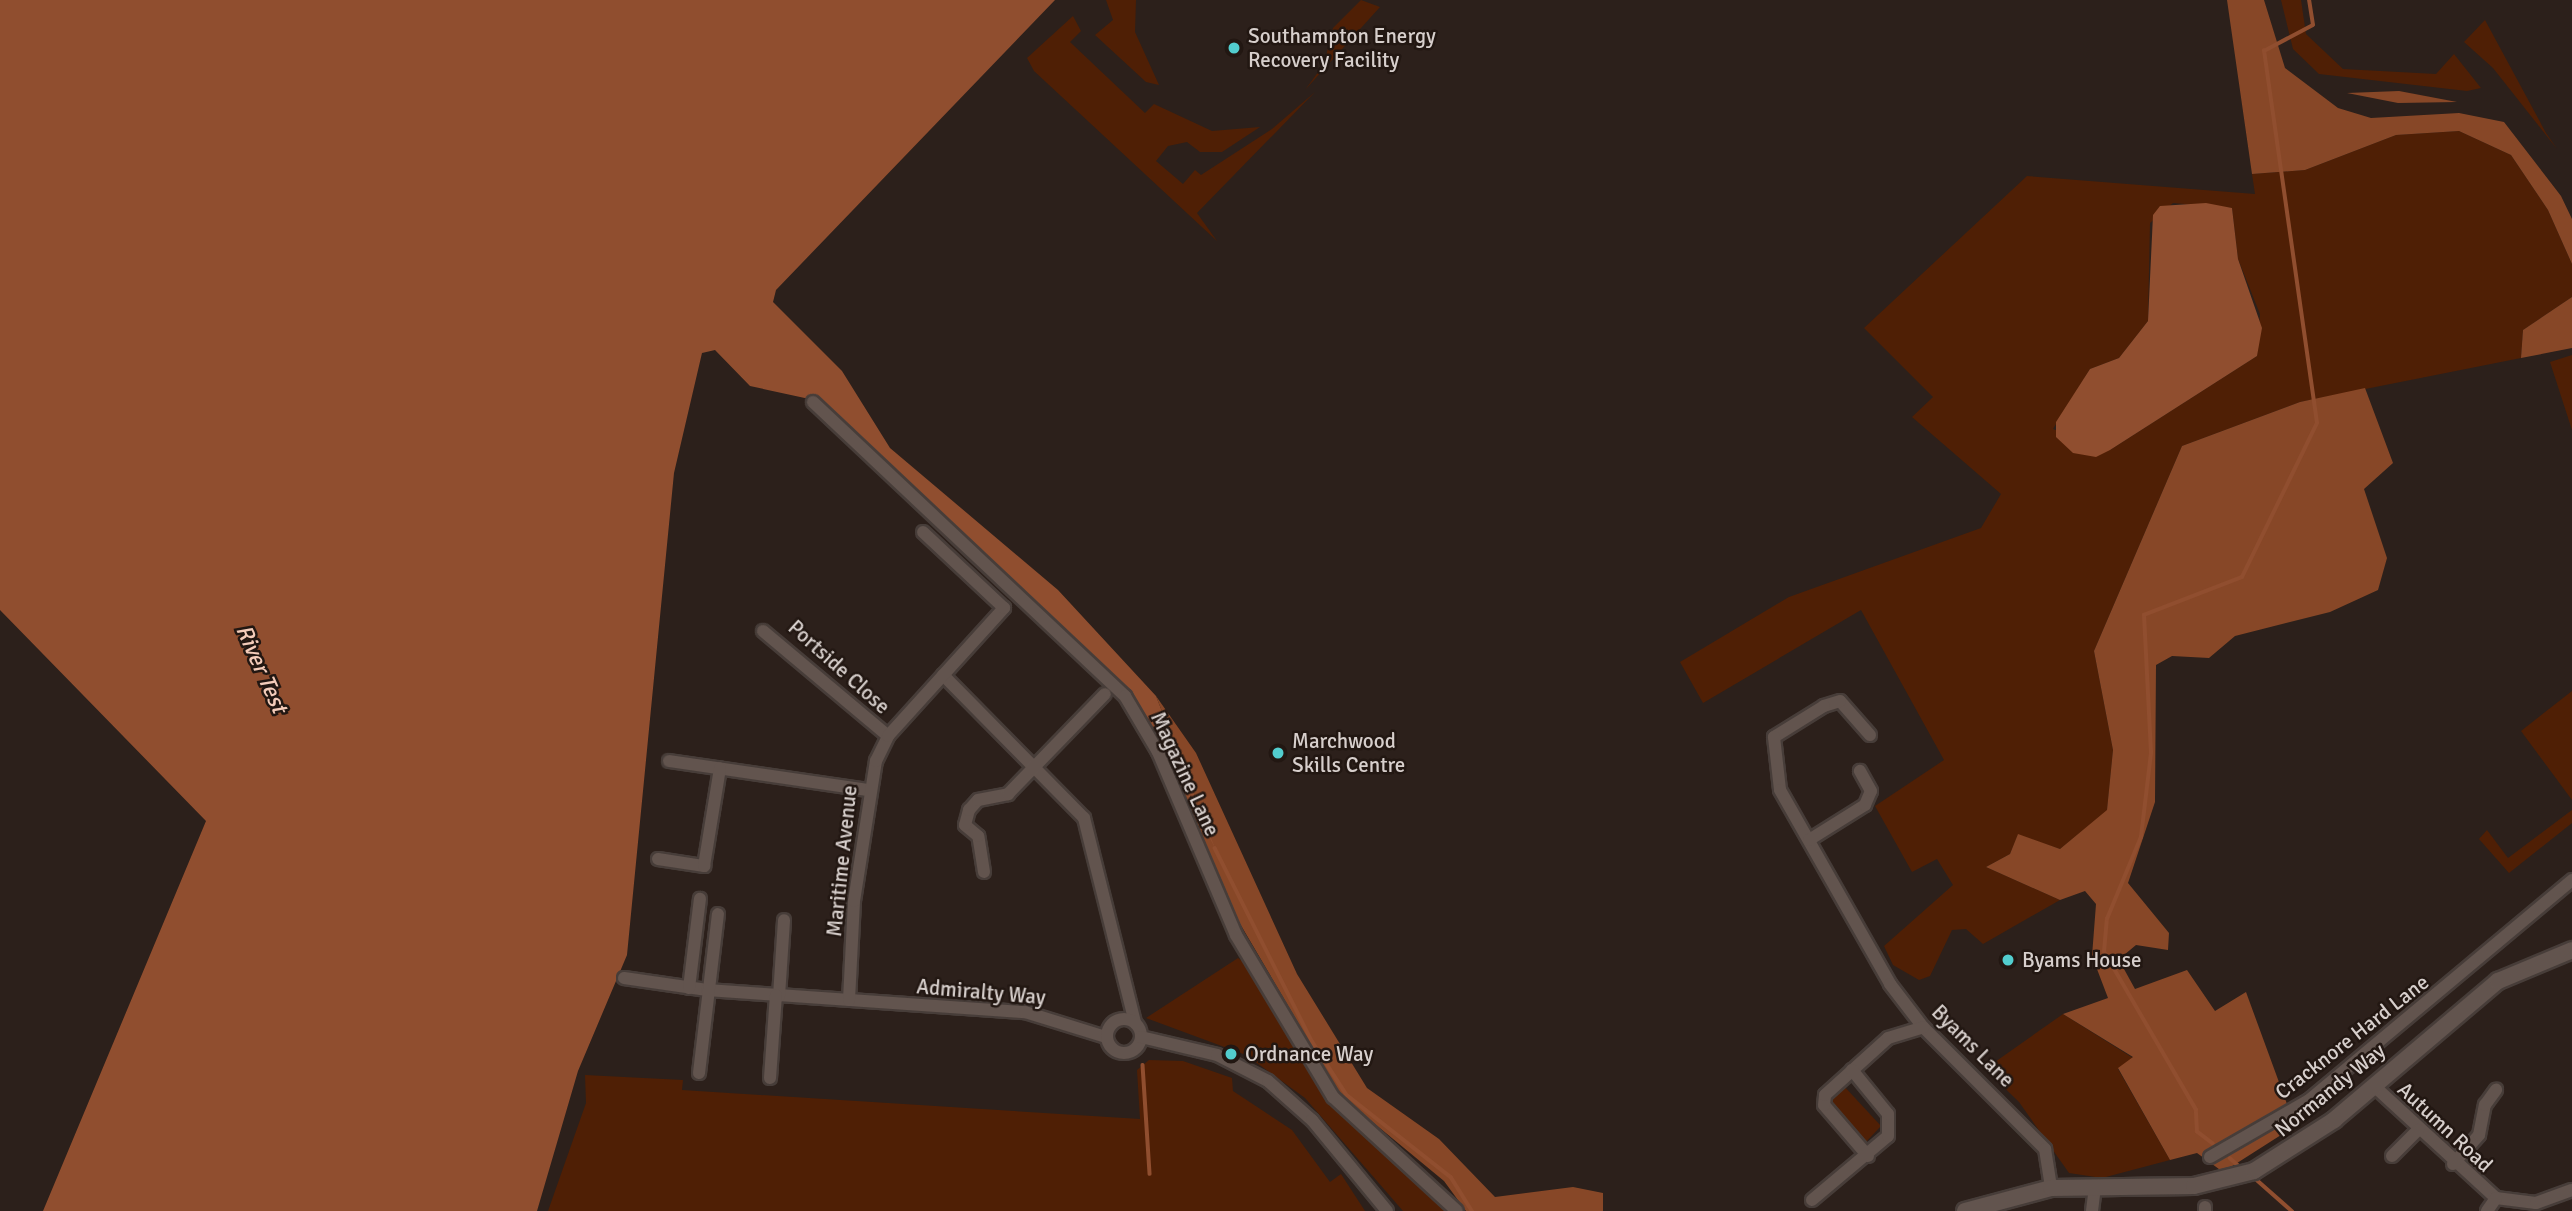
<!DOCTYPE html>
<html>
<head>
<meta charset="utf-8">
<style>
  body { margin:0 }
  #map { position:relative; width:2572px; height:1211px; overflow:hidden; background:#2c201b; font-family:Signika,sans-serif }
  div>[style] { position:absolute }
  .green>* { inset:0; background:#4f1f05 }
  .forest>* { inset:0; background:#874727 }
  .water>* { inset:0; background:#904e2f }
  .stream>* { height:3.5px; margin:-1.75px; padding:0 1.75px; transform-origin:1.75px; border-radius:1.75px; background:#904e2f }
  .roads { filter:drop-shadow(2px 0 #473d39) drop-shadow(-2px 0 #473d39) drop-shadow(0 2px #473d39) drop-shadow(0 -2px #473d39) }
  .minor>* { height:12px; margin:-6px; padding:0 6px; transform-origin:6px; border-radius:6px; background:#62544e }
  .minor>.ring { margin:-6px; padding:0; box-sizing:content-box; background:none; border:12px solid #62544e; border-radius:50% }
  .tertiary>* { height:16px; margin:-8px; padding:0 8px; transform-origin:8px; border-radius:8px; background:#62544e }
  .dots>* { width:19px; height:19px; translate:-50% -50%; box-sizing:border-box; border:4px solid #221712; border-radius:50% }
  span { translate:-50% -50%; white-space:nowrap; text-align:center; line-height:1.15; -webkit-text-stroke:5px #221712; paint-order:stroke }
  .poi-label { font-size:21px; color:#d7cfcc }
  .left { translate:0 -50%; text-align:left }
  .street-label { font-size:21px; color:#d7cfcc }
  .water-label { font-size:23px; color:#f4ccba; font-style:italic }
</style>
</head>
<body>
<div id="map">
  <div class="green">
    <div style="clip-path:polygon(1106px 0,1136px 0,1135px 32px,1159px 85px,1146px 82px,1095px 35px,1113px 20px)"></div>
    <div style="clip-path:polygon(1361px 0,1380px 7px,1305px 90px,1324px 64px,1333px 28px)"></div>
    <div style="clip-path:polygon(2281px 0,2301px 0,2306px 34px,2343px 69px,2436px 74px,2454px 54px,2481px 88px,2467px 91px,2319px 74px,2293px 49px)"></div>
    <div style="clip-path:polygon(1073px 16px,1081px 31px,1070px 42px,1145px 113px,1154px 104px,1212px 131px,1260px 127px,1222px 152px,1200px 152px,1187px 142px,1168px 146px,1156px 161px,1183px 184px,1195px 170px,1201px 175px,1272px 129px,1315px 92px,1197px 213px,1217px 241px,1034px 71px,1027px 58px)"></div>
    <div style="clip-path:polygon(2485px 20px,2546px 133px,2557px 149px,2493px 68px,2464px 42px)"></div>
    <div style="clip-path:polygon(evenodd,2459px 131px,2511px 155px,2548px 210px,2572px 264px,2572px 297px,2523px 330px,2521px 358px,2300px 402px,2182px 446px,2094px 651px,2113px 750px,2107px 811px,2060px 849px,2018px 835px,2010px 854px,1986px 867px,2060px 900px,1983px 944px,1966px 929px,1952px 930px,1930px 976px,1919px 980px,1893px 965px,1884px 946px,1953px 885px,1937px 859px,1912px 872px,1875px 806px,1944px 760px,1861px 610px,1703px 703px,1680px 662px,1789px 597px,1981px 528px,2001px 494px,1912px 417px,1933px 397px,1864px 328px,2027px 176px,2255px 194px,2252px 174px,2305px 170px,2396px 135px,2459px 131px,2173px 203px,2232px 208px,2238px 259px,2260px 314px,2257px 356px,2110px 450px,2053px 429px,2090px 369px,2119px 358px,2148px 321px,2150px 223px,2173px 203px)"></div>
    <div style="clip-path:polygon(2572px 355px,2572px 430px,2550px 362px)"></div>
    <div style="clip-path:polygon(2572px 691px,2572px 800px,2521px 731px)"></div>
    <div style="clip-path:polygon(2572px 810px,2572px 823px,2509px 873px,2479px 839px,2487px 830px,2508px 858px)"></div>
    <div style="clip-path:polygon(1238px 958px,1250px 967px,1330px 1099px,1451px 1211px,1403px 1211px,1305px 1098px,1246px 1055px,1146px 1018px)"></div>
    <div style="clip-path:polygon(2063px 1014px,2133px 1058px,2118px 1069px,2170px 1160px,2102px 1178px,2069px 1173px,2019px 1102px,1985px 1069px)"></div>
    <div style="clip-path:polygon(1149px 1060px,1183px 1061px,1232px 1078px,1233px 1091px,1292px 1130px,1330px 1182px,1341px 1174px,1365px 1211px,548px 1211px,586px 1103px,585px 1075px,683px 1080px,682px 1090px,1140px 1119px,1137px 1070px)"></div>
    <div style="clip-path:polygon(1843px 1085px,1881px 1126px,1866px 1142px,1829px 1101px)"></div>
  </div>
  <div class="forest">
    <div style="clip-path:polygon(2227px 0,2264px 0,2285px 68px,2338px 108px,2371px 118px,2459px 113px,2504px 122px,2561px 196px,2572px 219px,2572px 264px,2548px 210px,2511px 155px,2459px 131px,2396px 135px,2305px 170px,2252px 174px)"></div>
    <div style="clip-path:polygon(2399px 91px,2457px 102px,2398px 103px,2347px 93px)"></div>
    <div style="clip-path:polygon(2572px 297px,2572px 348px,2521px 358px,2523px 330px)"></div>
    <div style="clip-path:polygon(2365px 388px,2393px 463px,2364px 489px,2387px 558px,2378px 590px,2330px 612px,2235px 636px,2209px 658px,2172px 656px,2156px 665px,2155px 802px,2128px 883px,2169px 933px,2168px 950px,2136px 945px,2124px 955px,2124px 969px,2135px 989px,2187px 970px,2215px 1011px,2246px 992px,2295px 1126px,2223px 1172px,2197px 1153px,2170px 1160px,2118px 1068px,2133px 1057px,2063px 1014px,2108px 998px,2092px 956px,2096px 904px,2085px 891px,2060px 900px,1986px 867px,2010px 854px,2018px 834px,2060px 849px,2107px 810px,2113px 750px,2094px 651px,2182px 446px,2300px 402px)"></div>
    <div style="clip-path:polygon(1156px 696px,1196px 753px,1297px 974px,1367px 1088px,1439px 1139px,1495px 1197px,1573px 1187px,1603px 1193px,1603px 1211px,1466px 1211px,1444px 1181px,1341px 1096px,1229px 905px,1164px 745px,1211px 838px)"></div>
  </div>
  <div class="water">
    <div style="clip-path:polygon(0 0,1055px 0,776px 290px,773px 302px,842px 371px,890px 448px,1058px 590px,1156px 696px,1215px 848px,1132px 695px,829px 411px,814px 400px,750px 386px,715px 350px,702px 353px,674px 473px,627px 955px,578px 1071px,537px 1211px,43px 1211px,206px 821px,0 610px)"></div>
    <div style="clip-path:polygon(2206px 203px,2232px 208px,2238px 259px,2262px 328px,2257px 356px,2110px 450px,2096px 457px,2073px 453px,2056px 437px,2056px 422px,2090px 369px,2119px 358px,2148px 321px,2153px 215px,2160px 206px)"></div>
  </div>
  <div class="stream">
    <div style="left:1215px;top:848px;width:216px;rotate:63.3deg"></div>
    <div style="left:1312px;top:1041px;width:64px;rotate:57.1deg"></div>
    <div style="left:1347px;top:1095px;width:132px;rotate:38.3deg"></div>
    <div style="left:1451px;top:1177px;width:40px;rotate:58deg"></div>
    <div style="left:1143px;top:1065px;width:109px;rotate:86.3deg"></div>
    <div style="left:2213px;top:1144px;width:20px;rotate:-143deg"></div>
    <div style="left:2197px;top:1132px;width:22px;rotate:-93deg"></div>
    <div style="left:2196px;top:1110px;width:183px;rotate:-120.2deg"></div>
    <div style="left:2104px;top:952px;width:33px;rotate:-85deg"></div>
    <div style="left:2107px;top:919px;width:89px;rotate:-67.5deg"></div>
    <div style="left:2141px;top:837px;width:85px;rotate:-83.2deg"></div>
    <div style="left:2151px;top:753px;width:138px;rotate:-92.9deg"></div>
    <div style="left:2144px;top:615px;width:105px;rotate:-21.2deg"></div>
    <div style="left:2242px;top:577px;width:171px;rotate:-64deg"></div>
    <div style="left:2317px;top:423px;width:376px;rotate:-98.1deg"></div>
    <div style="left:2264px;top:51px;width:55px;rotate:-28deg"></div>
    <div style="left:2313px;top:25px;width:25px;rotate:-99deg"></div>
    <div style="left:2230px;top:1158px;width:12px;rotate:42deg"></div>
    <div style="left:2257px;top:1180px;width:47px;rotate:41.5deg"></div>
  </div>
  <div class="roads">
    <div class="minor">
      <div style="left:813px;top:402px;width:429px;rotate:43.3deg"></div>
      <div style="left:1125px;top:696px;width:65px;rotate:59.5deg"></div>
      <div style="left:1158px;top:752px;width:199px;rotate:66.9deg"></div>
      <div style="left:1236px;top:935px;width:189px;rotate:59.1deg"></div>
      <div style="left:1333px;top:1097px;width:168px;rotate:42.6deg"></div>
      <div style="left:763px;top:631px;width:163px;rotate:40deg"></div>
      <div style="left:943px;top:675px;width:201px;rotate:45.4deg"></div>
      <div style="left:1084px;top:818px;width:211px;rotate:76deg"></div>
      <div style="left:1870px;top:735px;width:45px;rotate:-131.4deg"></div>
      <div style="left:1840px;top:701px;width:17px;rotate:163deg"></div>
      <div style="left:1824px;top:706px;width:59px;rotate:148.2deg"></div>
      <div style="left:1774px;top:737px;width:53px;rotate:83.5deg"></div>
      <div style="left:1780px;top:790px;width:223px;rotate:60.4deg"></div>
      <div style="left:1890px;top:984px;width:54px;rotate:52.5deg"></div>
      <div style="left:1923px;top:1027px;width:173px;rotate:45deg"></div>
      <div style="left:2045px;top:1149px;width:39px;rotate:81deg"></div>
      <div style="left:669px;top:761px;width:200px;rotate:8.3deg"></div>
      <div style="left:1809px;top:840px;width:66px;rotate:-32deg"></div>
      <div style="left:1865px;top:805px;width:15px;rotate:-67deg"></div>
      <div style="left:1871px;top:791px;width:23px;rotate:-119deg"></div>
      <div style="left:658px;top:859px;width:47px;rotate:8.7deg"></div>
      <div style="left:704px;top:866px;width:99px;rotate:-80.7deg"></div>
      <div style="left:984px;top:872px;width:36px;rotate:-99deg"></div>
      <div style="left:978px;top:836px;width:17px;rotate:-140deg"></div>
      <div style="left:965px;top:825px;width:16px;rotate:-75deg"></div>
      <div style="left:969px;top:810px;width:13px;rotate:-48deg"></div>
      <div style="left:978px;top:800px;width:31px;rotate:-11deg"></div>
      <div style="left:1008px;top:794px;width:139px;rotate:-45.9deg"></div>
      <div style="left:624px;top:978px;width:84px;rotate:8.2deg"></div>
      <div style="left:707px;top:990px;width:319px;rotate:4deg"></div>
      <div style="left:1025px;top:1012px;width:85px;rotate:17.2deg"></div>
      <div style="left:689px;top:988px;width:90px;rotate:-83deg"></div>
      <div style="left:779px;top:996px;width:76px;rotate:-86.2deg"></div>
      <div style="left:849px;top:1000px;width:99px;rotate:-87.1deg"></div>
      <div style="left:854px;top:901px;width:142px;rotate:-81.1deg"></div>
      <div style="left:876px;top:761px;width:28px;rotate:-64deg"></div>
      <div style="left:888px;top:736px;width:173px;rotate:-47.8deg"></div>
      <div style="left:1004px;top:608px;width:111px;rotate:-136.8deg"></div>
      <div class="ring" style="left:1107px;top:1019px;width:22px;height:22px"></div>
      <div style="left:1141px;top:1037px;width:78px;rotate:13.3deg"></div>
      <div style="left:1217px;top:1055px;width:57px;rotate:27deg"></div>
      <div style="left:1268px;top:1081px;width:59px;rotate:41.6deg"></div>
      <div style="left:1312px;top:1120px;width:118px;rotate:50.5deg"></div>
      <div style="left:699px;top:1073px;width:160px;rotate:-83.2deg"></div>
      <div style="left:770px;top:1078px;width:83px;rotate:-85.9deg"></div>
      <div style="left:2373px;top:1085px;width:167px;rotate:42.6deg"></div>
      <div style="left:2496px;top:1198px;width:40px;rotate:7.1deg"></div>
      <div style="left:2536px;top:1203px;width:38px;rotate:-20deg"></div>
      <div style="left:1868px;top:1156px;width:67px;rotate:-130.8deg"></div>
      <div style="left:1824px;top:1105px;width:10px;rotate:-84deg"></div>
      <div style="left:1825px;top:1095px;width:85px;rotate:-42.1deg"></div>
      <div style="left:1888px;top:1038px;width:37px;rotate:-17deg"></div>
      <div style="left:2392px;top:1156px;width:37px;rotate:-45deg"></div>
      <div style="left:2210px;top:1157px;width:114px;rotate:-29.9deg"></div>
      <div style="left:2309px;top:1100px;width:343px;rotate:-39.9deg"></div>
      <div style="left:2453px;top:1164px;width:39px;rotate:-48deg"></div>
      <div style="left:2479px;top:1135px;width:31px;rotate:-79deg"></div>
      <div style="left:2485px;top:1105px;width:19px;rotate:-54deg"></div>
      <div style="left:1812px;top:1200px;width:99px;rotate:-40.1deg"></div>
      <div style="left:1888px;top:1136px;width:22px;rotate:-90deg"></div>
      <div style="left:1888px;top:1114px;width:57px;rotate:-129.3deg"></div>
      <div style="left:2205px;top:1207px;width:4px;rotate:90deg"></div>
      <div style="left:2092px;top:1211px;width:24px;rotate:-83deg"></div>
      <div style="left:2487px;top:1211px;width:16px;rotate:-55deg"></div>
    </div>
    <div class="tertiary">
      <div style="left:1965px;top:1211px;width:89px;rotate:-15deg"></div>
      <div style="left:2051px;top:1188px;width:143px;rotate:-0.8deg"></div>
      <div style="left:2194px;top:1186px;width:62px;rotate:-14deg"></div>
      <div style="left:2254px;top:1171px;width:95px;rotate:-32.5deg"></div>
      <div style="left:2334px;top:1120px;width:215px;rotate:-40.3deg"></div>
      <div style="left:2498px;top:981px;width:80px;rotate:-22.7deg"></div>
    </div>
  </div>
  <div class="dots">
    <div style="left:1234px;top:48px;background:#52cdce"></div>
    <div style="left:1278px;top:753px;background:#52cdce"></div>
    <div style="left:2008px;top:960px;background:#52cdce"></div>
    <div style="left:1231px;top:1054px;background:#52cdce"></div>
  </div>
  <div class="poi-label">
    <span class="left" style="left:1248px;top:48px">Southampton Energy<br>Recovery Facility</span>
    <span class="left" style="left:1292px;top:753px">Marchwood<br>Skills Centre</span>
    <span class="left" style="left:2022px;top:960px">Byams House</span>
    <span class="left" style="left:1245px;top:1054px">Ordnance Way</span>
  </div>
  <div class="street-label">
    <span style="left:839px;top:667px;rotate:42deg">Portside Close</span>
    <span style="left:1185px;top:774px;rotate:65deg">Magazine Lane</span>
    <span style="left:842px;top:861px;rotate:-84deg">Maritime Avenue</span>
    <span style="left:981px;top:992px;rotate:5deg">Admiralty Way</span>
    <span style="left:2352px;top:1037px;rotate:-38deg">Cracknore Hard Lane</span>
    <span style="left:1973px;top:1046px;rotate:45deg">Byams Lane</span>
    <span style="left:2330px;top:1090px;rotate:-39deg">Normandy Way</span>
    <span style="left:2445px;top:1127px;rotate:43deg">Autumn Road</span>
  </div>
  <div class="water-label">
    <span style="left:261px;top:669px;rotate:66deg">River Test</span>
  </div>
</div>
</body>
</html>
